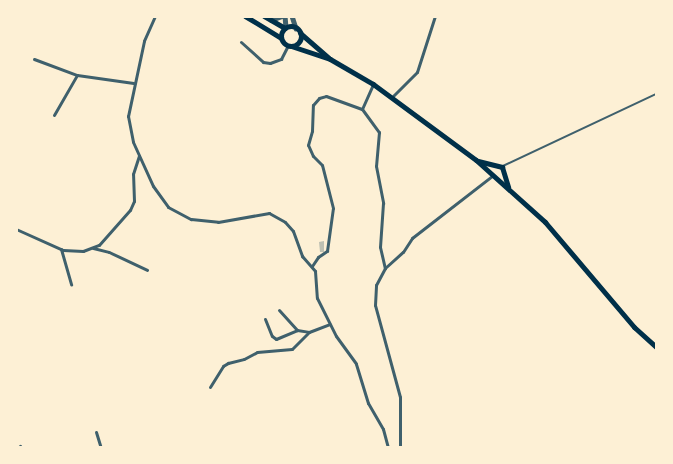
<!DOCTYPE html>
<html>
<head>
<meta charset="utf-8">
<style>
  body { margin:0 }
  #map { position:relative; width:673px; height:464px; overflow:hidden; background:#fdf0d5; font-family:Mulish,sans-serif }
  div>[style] { position:absolute }
  .building>* { inset:0; background:#bec0b2 }
  .service>* { height:1.5px; margin:-0.75px; padding:0 0.75px; transform-origin:0.75px; border-radius:0.75px; background:#3f606c }
  .minor>* { height:3px; margin:-1.5px; padding:0 1.5px; transform-origin:1.5px; border-radius:1.5px; background:#3f606c }
  .tertiary>* { height:4.5px; margin:-2.25px; padding:0 2.25px; transform-origin:2.25px; border-radius:2.25px; background:#3f606c }
  .primary>* { height:5px; margin:-2.5px; padding:0 2.5px; transform-origin:2.5px; border-radius:2.5px; background:#003049 }
  .primary>.ring { margin:-2.5px; padding:0; box-sizing:content-box; background:none; border:5px solid #003049; border-radius:50% }
  span { translate:-50% -50%; white-space:nowrap; text-align:center; line-height:1.15; -webkit-text-stroke:4.5px #fdf0d5; paint-order:stroke }
  .frame { position:absolute; inset:0; border:18px solid #fdf0d5; pointer-events:none }
</style>
</head>
<body>
<div id="map">
  <div class="building">
    <div style="clip-path:polygon(324px 241px,324px 252px,320px 252px,319px 242px)"></div>
  </div>
  <div class="service">
    <div style="left:503px;top:166px;width:169px;rotate:-25.2deg"></div>
  </div>
  <div class="minor">
    <div style="left:155px;top:16px;width:27px;rotate:114deg"></div>
    <div style="left:144px;top:41px;width:77px;rotate:102deg"></div>
    <div style="left:128px;top:116px;width:26px;rotate:79deg"></div>
    <div style="left:133px;top:142px;width:48px;rotate:65.6deg"></div>
    <div style="left:153px;top:186px;width:26px;rotate:54deg"></div>
    <div style="left:168px;top:207px;width:26px;rotate:28deg"></div>
    <div style="left:191px;top:219px;width:27px;rotate:6deg"></div>
    <div style="left:218px;top:222px;width:52px;rotate:-10deg"></div>
    <div style="left:269px;top:213px;width:18px;rotate:29deg"></div>
    <div style="left:285px;top:222px;width:12px;rotate:48deg"></div>
    <div style="left:293px;top:231px;width:27px;rotate:70deg"></div>
    <div style="left:302px;top:256px;width:20px;rotate:49deg"></div>
    <div style="left:315px;top:271px;width:27px;rotate:86deg"></div>
    <div style="left:317px;top:298px;width:42px;rotate:63.4deg"></div>
    <div style="left:336px;top:336px;width:34px;rotate:54deg"></div>
    <div style="left:356px;top:364px;width:41px;rotate:72.9deg"></div>
    <div style="left:368px;top:403px;width:30px;rotate:60deg"></div>
    <div style="left:383px;top:429px;width:20px;rotate:75deg"></div>
    <div style="left:241px;top:42px;width:30px;rotate:42deg"></div>
    <div style="left:263px;top:62px;width:7px;rotate:8deg"></div>
    <div style="left:270px;top:63px;width:12px;rotate:-20deg"></div>
    <div style="left:281px;top:59px;width:16px;rotate:-63deg"></div>
    <div style="left:34px;top:59px;width:46px;rotate:20.4deg"></div>
    <div style="left:77px;top:75px;width:57px;rotate:8.1deg"></div>
    <div style="left:393px;top:96px;width:34px;rotate:-45deg"></div>
    <div style="left:417px;top:72px;width:59px;rotate:-72.2deg"></div>
    <div style="left:362px;top:109px;width:27px;rotate:-66deg"></div>
    <div style="left:54px;top:115px;width:46px;rotate:-60.1deg"></div>
    <div style="left:16px;top:229px;width:51px;rotate:24.1deg"></div>
    <div style="left:63px;top:250px;width:20px;rotate:3deg"></div>
    <div style="left:83px;top:251px;width:17px;rotate:-21deg"></div>
    <div style="left:99px;top:245px;width:47px;rotate:-48.5deg"></div>
    <div style="left:130px;top:210px;width:10px;rotate:-66deg"></div>
    <div style="left:134px;top:201px;width:27px;rotate:-92deg"></div>
    <div style="left:133px;top:174px;width:19px;rotate:-72deg"></div>
    <div style="left:93px;top:248px;width:16px;rotate:14deg"></div>
    <div style="left:109px;top:252px;width:42px;rotate:25.3deg"></div>
    <div style="left:61px;top:249px;width:37px;rotate:74deg"></div>
    <div style="left:312px;top:266px;width:11px;rotate:-56deg"></div>
    <div style="left:318px;top:257px;width:11px;rotate:-34deg"></div>
    <div style="left:327px;top:251px;width:43px;rotate:-82.1deg"></div>
    <div style="left:333px;top:208px;width:44px;rotate:-104.3deg"></div>
    <div style="left:322px;top:165px;width:13px;rotate:-135deg"></div>
    <div style="left:313px;top:156px;width:12px;rotate:-114deg"></div>
    <div style="left:308px;top:145px;width:15px;rotate:-74deg"></div>
    <div style="left:312px;top:131px;width:26px;rotate:-88deg"></div>
    <div style="left:313px;top:105px;width:9px;rotate:-49deg"></div>
    <div style="left:319px;top:98px;width:7px;rotate:-16deg"></div>
    <div style="left:326px;top:96px;width:38px;rotate:20deg"></div>
    <div style="left:362px;top:109px;width:29px;rotate:54deg"></div>
    <div style="left:379px;top:132px;width:34px;rotate:95deg"></div>
    <div style="left:376px;top:166px;width:38px;rotate:79deg"></div>
    <div style="left:383px;top:203px;width:44px;rotate:93.9deg"></div>
    <div style="left:380px;top:247px;width:22px;rotate:77deg"></div>
    <div style="left:279px;top:310px;width:27px;rotate:48deg"></div>
    <div style="left:265px;top:319px;width:18px;rotate:68deg"></div>
    <div style="left:272px;top:336px;width:5px;rotate:37deg"></div>
    <div style="left:276px;top:339px;width:23px;rotate:-23deg"></div>
    <div style="left:297px;top:330px;width:12px;rotate:9deg"></div>
    <div style="left:210px;top:387px;width:25px;rotate:-58deg"></div>
    <div style="left:223px;top:366px;width:6px;rotate:-31deg"></div>
    <div style="left:228px;top:363px;width:16px;rotate:-14deg"></div>
    <div style="left:244px;top:359px;width:15px;rotate:-28deg"></div>
    <div style="left:257px;top:352px;width:35px;rotate:-5deg"></div>
    <div style="left:292px;top:349px;width:24px;rotate:-45deg"></div>
    <div style="left:309px;top:332px;width:22px;rotate:-21deg"></div>
    <div style="left:96px;top:432px;width:17px;rotate:73deg"></div>
    <div style="left:18px;top:448px;width:3px;rotate:-45deg"></div>
    <div style="left:400px;top:448px;width:51px;rotate:-90deg"></div>
    <div style="left:400px;top:397px;width:95px;rotate:-105.2deg"></div>
    <div style="left:375px;top:305px;width:20px;rotate:-87deg"></div>
    <div style="left:376px;top:285px;width:19px;rotate:-62deg"></div>
    <div style="left:385px;top:268px;width:24px;rotate:-42deg"></div>
    <div style="left:403px;top:252px;width:17px;rotate:-57deg"></div>
    <div style="left:412px;top:238px;width:101px;rotate:-37.8deg"></div>
  </div>
  <div class="tertiary">
    <div style="left:285px;top:16px;width:11px;rotate:85deg"></div>
    <div style="left:292px;top:16px;width:13px;rotate:72deg"></div>
    <div style="left:271px;top:20px;width:12px;rotate:-20deg"></div>
  </div>
  <div class="primary">
    <div style="left:245px;top:16px;width:42px;rotate:31.4deg"></div>
    <div style="left:264px;top:16px;width:24px;rotate:30deg"></div>
    <div class="ring" style="left:281px;top:26px;width:15px;height:15px"></div>
    <div style="left:300px;top:33px;width:38px;rotate:41deg"></div>
    <div style="left:291px;top:46px;width:41px;rotate:18.4deg"></div>
    <div style="left:330px;top:59px;width:50px;rotate:30.2deg"></div>
    <div style="left:373px;top:84px;width:128px;rotate:36.4deg"></div>
    <div style="left:476px;top:160px;width:93px;rotate:41.9deg"></div>
    <div style="left:545px;top:222px;width:138px;rotate:49.7deg"></div>
    <div style="left:634px;top:327px;width:30px;rotate:42deg"></div>
    <div style="left:478px;top:161px;width:25px;rotate:14deg"></div>
    <div style="left:502px;top:167px;width:21px;rotate:73deg"></div>
  </div>
  <div class="frame"></div>
</div>
</body>
</html>
